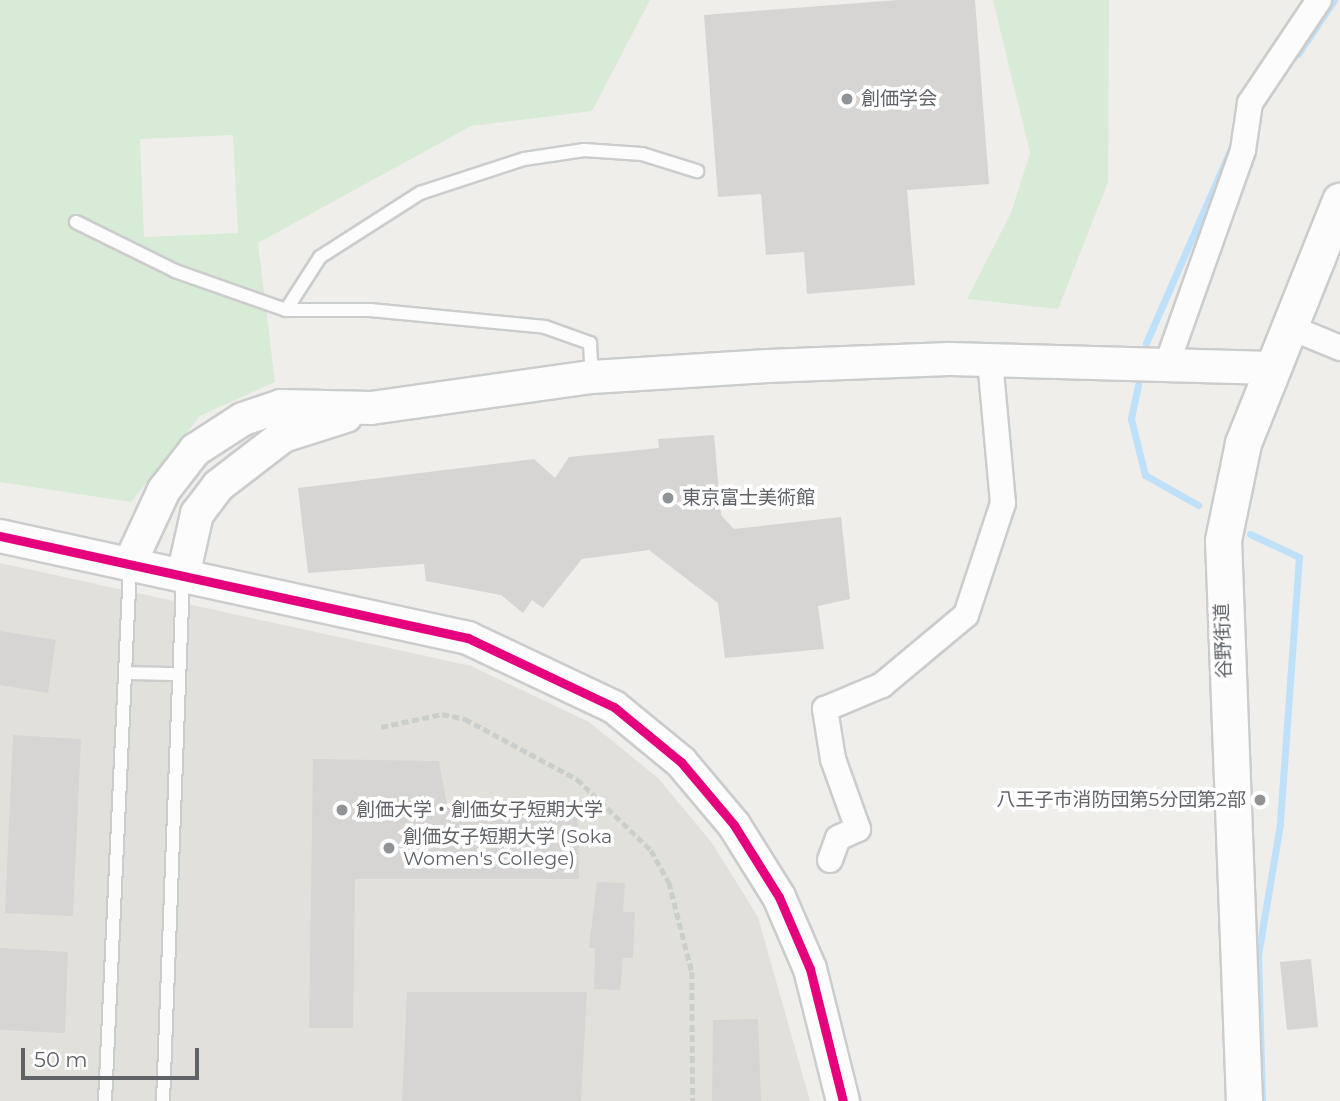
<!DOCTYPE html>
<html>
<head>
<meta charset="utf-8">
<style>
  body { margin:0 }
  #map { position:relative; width:1340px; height:1101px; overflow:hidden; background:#efeeea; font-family:Montserrat,"Noto Sans JP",sans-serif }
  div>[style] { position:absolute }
  .education>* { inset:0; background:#e2e0da }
  .green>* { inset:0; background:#d8ebd6 }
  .stream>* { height:7px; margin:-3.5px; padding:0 3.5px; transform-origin:3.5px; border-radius:3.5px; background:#bfe0f9 }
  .building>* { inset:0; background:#d6d5d3 }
  .path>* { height:4.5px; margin-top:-2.25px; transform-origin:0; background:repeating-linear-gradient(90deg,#cacfcc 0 7px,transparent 0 10.5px) }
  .roads { filter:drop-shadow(2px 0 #cbcccc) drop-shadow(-2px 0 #cbcccc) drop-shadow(0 2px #cbcccc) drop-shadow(0 -2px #cbcccc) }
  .service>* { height:12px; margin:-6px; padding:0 6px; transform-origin:6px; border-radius:6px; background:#fdfcfc }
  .minor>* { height:24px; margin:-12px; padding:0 12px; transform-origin:12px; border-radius:12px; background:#fdfcfc }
  .tertiary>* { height:32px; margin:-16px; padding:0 16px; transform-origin:16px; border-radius:16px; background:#fdfcfc }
  .secondary>* { height:35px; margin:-17.5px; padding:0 17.5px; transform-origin:17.5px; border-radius:17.5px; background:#fdfcfc }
  .bus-1>* { height:9px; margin:-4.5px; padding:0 4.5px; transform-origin:4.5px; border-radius:4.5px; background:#e5007d }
  .dots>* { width:19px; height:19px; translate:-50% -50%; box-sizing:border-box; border:4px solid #fff; border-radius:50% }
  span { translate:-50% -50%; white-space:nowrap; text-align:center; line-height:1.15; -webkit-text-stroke:7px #fff; paint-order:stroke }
  .poi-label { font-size:19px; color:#5f6368 }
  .left { translate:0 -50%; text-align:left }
  .right { translate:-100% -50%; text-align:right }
  .street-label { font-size:19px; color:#5f6368 }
  .scale { position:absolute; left:21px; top:1048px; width:178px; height:32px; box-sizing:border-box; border:4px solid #5f6368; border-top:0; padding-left:9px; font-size:21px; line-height:24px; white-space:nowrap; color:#5f6368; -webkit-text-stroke:5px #fff; paint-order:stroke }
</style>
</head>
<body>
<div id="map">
  <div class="education">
    <div style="clip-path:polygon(0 563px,471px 666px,589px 722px,658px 778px,712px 843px,758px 917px,810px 1101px,0 1101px)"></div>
  </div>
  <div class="green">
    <div style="clip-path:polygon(evenodd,0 0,650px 0,592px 111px,471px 126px,258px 243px,275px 382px,200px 416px,131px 502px,0 482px,0 0,233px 135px,238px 233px,144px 237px,140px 139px,233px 135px)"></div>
    <div style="clip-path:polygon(993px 0,1109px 0,1108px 182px,1058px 309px,967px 299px,1011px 213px,1030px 153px)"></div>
  </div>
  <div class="stream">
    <div style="left:1298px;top:54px;width:65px;rotate:-56.3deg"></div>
    <div style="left:1146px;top:343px;width:230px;rotate:-66.4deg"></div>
    <div style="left:1138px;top:385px;width:35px;rotate:102deg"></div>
    <div style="left:1131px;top:419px;width:58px;rotate:76deg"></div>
    <div style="left:1145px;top:475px;width:61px;rotate:29.5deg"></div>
    <div style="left:1250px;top:534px;width:54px;rotate:25.1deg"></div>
    <div style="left:1299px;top:557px;width:268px;rotate:94.1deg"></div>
    <div style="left:1280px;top:824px;width:133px;rotate:99.5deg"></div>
    <div style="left:1258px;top:955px;width:146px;rotate:88.4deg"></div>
  </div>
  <div class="building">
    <div style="clip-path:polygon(898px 0,975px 0,989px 184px,907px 190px,915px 285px,807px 294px,804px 252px,766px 255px,761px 194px,718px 197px,704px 15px)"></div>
    <div style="clip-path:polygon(714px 435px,721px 515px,734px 529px,841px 517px,850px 599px,818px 606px,824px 649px,725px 658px,718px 603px,649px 550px,582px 559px,543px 608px,532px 600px,523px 613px,501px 595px,426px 581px,424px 564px,308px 573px,298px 488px,534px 459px,555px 478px,569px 457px,659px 448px,658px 439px)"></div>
    <div style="clip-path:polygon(0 631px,56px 640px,48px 693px,0 685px)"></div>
    <div style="clip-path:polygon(13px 735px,81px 739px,73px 916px,5px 913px)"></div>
    <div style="clip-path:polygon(313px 759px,439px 761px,447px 805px,577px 808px,579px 879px,355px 879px,353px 1028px,309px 1028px)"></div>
    <div style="clip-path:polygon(597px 882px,625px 883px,623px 912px,635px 912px,633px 958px,623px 958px,620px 990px,594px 989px,595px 948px,589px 948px)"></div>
    <div style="clip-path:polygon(0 948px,68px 952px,65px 1033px,0 1030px)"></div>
    <div style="clip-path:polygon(1311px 959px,1318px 1027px,1287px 1030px,1280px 962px)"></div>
    <div style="clip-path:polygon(407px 992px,587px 992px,581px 1101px,402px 1101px)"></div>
    <div style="clip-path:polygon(758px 1019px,761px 1101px,712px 1101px,713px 1020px)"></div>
  </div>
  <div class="path">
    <div style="left:381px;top:727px;width:62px;rotate:-12deg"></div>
    <div style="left:442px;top:714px;width:24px;rotate:12deg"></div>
    <div style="left:465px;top:719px;width:127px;rotate:28.2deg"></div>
    <div style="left:577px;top:779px;width:103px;rotate:43.8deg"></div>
    <div style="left:651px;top:850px;width:37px;rotate:61deg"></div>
    <div style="left:669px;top:882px;width:93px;rotate:75.7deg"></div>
    <div style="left:692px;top:972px;width:129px;rotate:89.6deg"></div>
  </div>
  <div class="roads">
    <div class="service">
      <div style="left:76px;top:222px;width:110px;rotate:26.3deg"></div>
      <div style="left:175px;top:271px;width:118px;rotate:19.4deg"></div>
      <div style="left:286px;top:310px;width:84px"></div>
      <div style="left:370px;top:310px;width:176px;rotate:5.5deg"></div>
      <div style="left:545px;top:327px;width:48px;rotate:19.6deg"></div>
      <div style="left:590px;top:343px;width:33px;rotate:87deg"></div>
      <div style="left:286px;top:310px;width:63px;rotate:-57.3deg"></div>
      <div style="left:320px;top:257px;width:119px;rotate:-32.6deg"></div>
      <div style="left:420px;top:193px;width:109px;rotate:-18.1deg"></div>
      <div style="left:524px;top:159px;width:61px;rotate:-8.5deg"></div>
      <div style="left:584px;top:150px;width:58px;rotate:3.9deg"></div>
      <div style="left:642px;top:154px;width:58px;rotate:17.2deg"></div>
      <div style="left:127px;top:673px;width:49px;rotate:1.2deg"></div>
      <div style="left:105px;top:1101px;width:536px;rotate:-87.32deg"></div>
      <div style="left:163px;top:1101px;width:524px;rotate:-87.81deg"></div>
    </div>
    <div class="minor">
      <div style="left:1289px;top:327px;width:55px;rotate:22.4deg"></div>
      <div style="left:1168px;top:361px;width:224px;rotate:-70.4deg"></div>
      <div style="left:1243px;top:150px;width:48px;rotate:-81.5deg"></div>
      <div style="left:1250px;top:103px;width:124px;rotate:-56.2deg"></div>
      <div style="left:830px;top:860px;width:23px;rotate:-70deg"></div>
      <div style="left:838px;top:838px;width:22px;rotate:-24deg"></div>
      <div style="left:858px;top:829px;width:74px;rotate:-109.7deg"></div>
      <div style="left:833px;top:759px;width:51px;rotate:-99.1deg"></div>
      <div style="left:825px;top:709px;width:62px;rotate:-22.8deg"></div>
      <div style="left:882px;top:685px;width:109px;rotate:-39.8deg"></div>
      <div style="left:966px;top:615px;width:118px;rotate:-71.7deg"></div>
      <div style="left:1003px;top:503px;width:145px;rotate:-95.2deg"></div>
    </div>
    <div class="tertiary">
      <div style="left:0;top:536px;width:479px;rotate:12.3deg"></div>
      <div style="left:468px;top:638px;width:161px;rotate:25.3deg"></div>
      <div style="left:614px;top:707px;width:87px;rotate:39.4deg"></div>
      <div style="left:681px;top:762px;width:82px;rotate:49.9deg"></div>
      <div style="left:734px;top:825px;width:85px;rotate:58deg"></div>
      <div style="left:779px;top:897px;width:78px;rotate:66.7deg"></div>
      <div style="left:810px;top:969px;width:136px;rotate:76deg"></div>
      <div style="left:130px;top:563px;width:81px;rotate:-65deg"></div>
      <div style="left:164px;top:490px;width:51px;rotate:-52.2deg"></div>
      <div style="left:195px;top:450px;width:57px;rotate:-32.9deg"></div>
      <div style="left:243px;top:419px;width:40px;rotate:-18.9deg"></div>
      <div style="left:281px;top:406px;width:90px;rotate:1.3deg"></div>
      <div style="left:371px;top:408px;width:223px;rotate:-8deg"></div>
      <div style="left:592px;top:377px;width:176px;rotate:-3.6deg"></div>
      <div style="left:768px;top:366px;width:181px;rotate:-2.2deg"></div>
      <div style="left:949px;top:359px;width:324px;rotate:1.6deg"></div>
      <div style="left:183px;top:576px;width:64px;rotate:-77.3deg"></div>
      <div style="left:197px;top:514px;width:35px;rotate:-53deg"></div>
      <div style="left:218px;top:486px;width:82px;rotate:-37.6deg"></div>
      <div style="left:283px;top:436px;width:66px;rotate:-17.6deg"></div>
    </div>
    <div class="secondary">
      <div style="left:1244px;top:1101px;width:561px;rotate:-92.14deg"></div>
      <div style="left:1223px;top:540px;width:99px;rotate:-78.3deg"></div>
      <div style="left:1243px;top:443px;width:261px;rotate:-68.2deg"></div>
    </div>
  </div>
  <div class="bus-1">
    <div style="left:0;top:536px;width:479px;rotate:12.3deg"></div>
    <div style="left:468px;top:638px;width:161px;rotate:25.3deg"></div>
    <div style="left:614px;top:707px;width:87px;rotate:39.4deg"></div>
    <div style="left:681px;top:762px;width:82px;rotate:49.9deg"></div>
    <div style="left:734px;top:825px;width:85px;rotate:58deg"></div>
    <div style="left:779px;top:897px;width:78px;rotate:66.7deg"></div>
    <div style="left:810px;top:969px;width:136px;rotate:76deg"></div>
  </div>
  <div class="dots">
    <div style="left:847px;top:99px;background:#919496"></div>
    <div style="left:668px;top:498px;background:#919496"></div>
    <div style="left:1260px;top:800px;background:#919496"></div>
    <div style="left:342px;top:810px;background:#919496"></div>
    <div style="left:389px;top:848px;background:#919496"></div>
  </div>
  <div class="poi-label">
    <span class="left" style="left:861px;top:99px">創価学会</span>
    <span class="left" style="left:682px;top:498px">東京富士美術館</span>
    <span class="right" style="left:1246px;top:800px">八王子市消防団第5分団第2部</span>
    <span class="left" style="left:356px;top:810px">創価大学・創価女子短期大学</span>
    <span class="left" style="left:403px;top:848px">創価女子短期大学 (Soka<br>Women's College)</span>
  </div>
  <div class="street-label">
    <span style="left:1223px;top:641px;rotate:-92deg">谷野街道</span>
  </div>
  <div class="scale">50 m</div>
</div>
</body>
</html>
